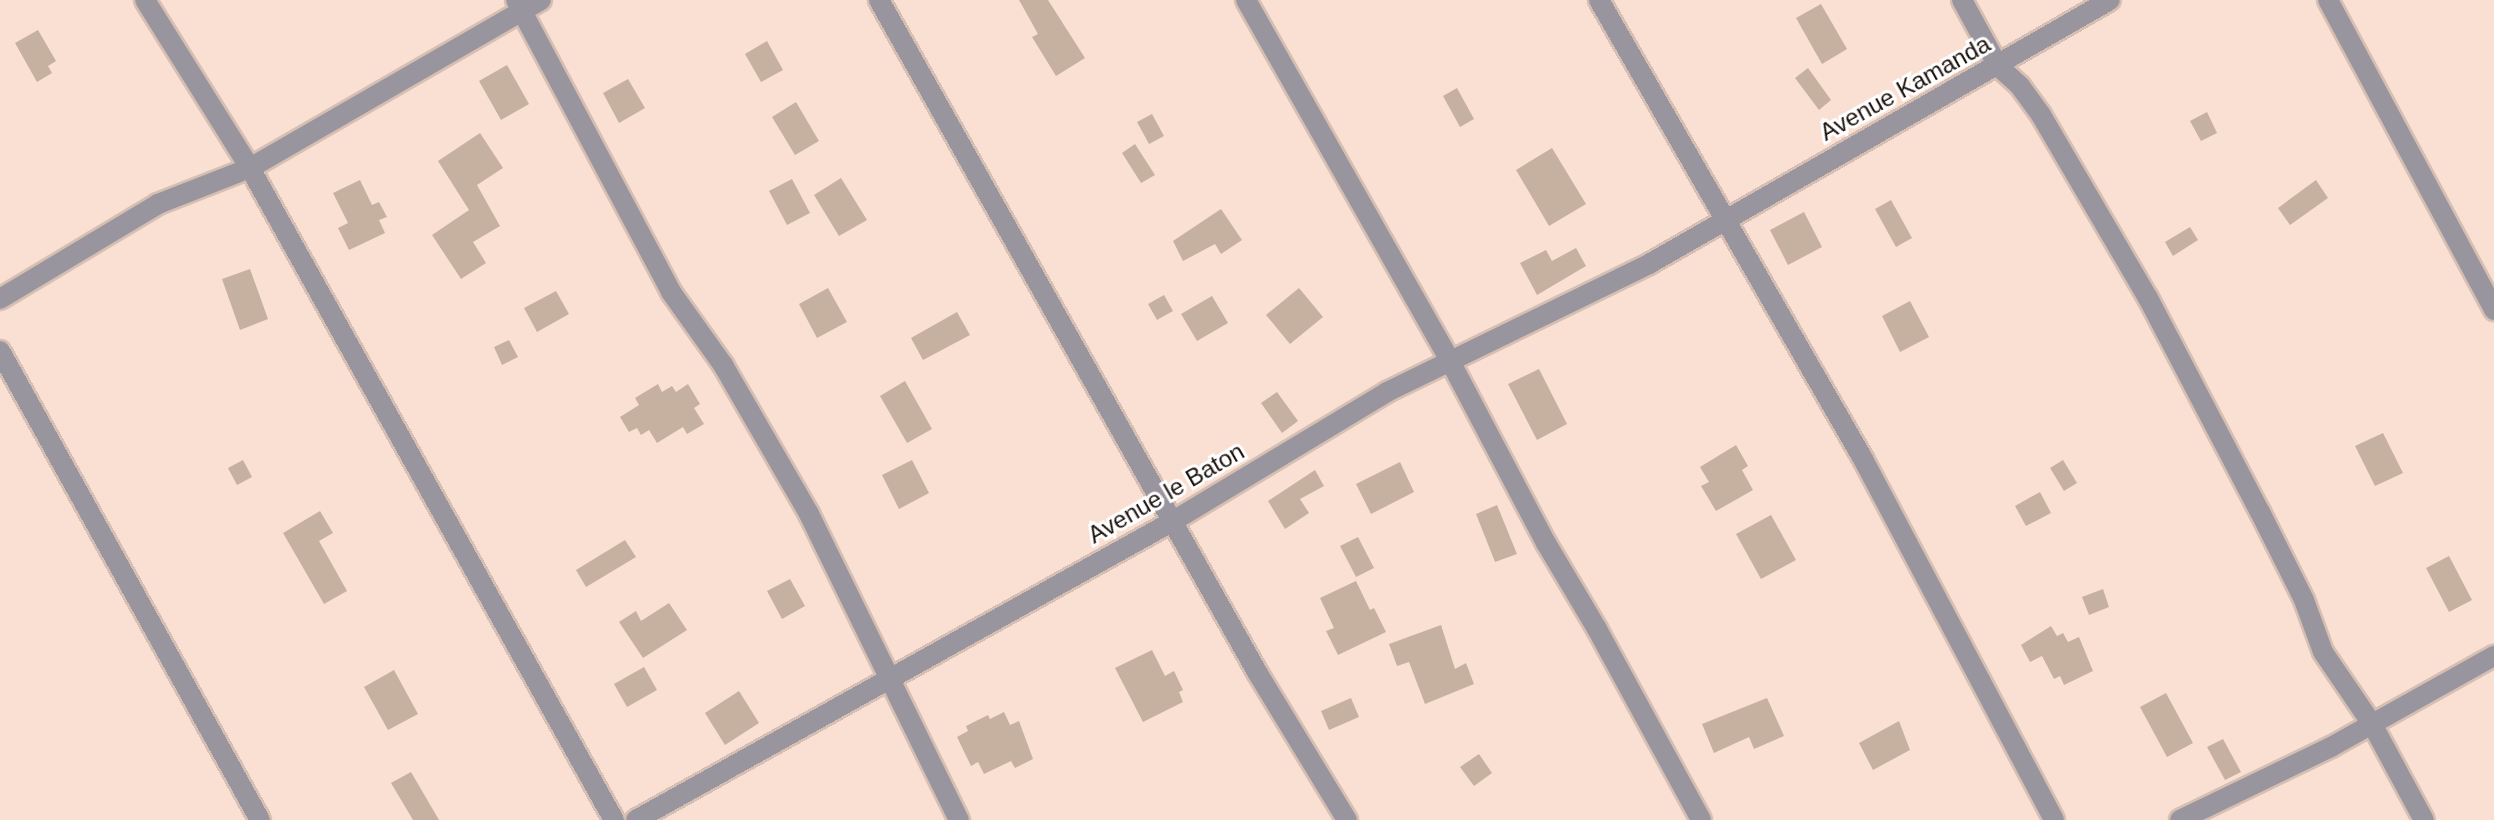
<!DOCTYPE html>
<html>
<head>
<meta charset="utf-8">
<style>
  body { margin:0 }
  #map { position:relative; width:2494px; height:820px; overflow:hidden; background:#fae0d2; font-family:Helvetica,sans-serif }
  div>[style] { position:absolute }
  .building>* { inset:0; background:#c6b0a0 }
  .roads { filter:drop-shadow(2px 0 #d6bfb2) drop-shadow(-2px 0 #d6bfb2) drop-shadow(0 2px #d6bfb2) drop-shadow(0 -2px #d6bfb2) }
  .minor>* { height:20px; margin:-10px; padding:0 10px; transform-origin:10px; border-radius:10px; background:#99959f }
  span { translate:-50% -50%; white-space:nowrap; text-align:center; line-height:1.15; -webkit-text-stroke:6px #fff; paint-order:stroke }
  .street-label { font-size:24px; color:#1b120d }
</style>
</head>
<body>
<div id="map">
  <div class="building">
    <div style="clip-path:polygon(1019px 0,1048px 0,1085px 58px,1056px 76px,1032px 37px,1038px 34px)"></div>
    <div style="clip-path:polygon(1821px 4px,1847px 49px,1822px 64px,1796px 18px)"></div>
    <div style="clip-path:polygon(38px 30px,56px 61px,48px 66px,52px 73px,37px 82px,15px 43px)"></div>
    <div style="clip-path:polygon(767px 41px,783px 70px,761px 82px,745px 54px)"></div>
    <div style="clip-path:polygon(507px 65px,529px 104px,501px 120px,479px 81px)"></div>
    <div style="clip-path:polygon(1808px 68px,1831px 100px,1819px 110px,1795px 78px)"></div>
    <div style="clip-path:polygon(628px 79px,645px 108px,619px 123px,603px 93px)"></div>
    <div style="clip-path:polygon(1457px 88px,1474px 119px,1460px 127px,1443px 96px)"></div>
    <div style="clip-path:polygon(796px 102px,819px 141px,795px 155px,772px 117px)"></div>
    <div style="clip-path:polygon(2207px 112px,2217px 133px,2201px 141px,2190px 121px)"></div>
    <div style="clip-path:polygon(1152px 114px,1164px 136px,1149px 144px,1137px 122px)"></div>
    <div style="clip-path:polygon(480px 133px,503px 168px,477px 185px,500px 226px,473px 242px,486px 263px,461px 279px,432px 235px,469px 210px,438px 161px)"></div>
    <div style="clip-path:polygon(1135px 144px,1155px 175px,1141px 183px,1122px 153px)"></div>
    <div style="clip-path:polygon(1552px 148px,1586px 204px,1549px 226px,1516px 170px)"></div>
    <div style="clip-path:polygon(841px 178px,867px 220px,839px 236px,814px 195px)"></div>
    <div style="clip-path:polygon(792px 179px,810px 213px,787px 225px,769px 191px)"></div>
    <div style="clip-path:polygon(360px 180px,372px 205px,379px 202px,387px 217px,379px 220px,385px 233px,349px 250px,338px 228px,348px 223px,333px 193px)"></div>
    <div style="clip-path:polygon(2316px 180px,2328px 198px,2290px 225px,2278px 208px)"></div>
    <div style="clip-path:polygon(1891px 200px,1912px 238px,1896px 247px,1875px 209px)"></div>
    <div style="clip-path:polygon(1221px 209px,1242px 240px,1221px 254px,1215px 244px,1183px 261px,1173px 241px)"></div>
    <div style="clip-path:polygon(1804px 212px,1822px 247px,1788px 265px,1770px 230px)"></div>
    <div style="clip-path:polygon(2190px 227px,2198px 240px,2173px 256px,2165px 242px)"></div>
    <div style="clip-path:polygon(1576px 248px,1586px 266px,1537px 295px,1520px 263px,1546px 250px,1552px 261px)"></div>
    <div style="clip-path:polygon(250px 269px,268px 319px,240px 330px,222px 279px)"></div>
    <div style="clip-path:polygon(828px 288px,847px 322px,817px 338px,799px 304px)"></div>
    <div style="clip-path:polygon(1299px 288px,1323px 317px,1290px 344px,1266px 315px)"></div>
    <div style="clip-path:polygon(556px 291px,569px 314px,537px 332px,524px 308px)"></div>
    <div style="clip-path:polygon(1164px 295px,1173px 311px,1157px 320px,1148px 304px)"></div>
    <div style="clip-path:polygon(1212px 296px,1228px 323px,1197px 341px,1181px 314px)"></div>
    <div style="clip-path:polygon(1910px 301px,1929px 337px,1900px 352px,1882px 316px)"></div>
    <div style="clip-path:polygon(957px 312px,970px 335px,923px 360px,911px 338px)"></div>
    <div style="clip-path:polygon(509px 340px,518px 357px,502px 365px,494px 347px)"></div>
    <div style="clip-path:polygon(1539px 369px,1567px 424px,1537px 440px,1508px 384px)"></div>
    <div style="clip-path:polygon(905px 381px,932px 429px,907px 443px,880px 396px)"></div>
    <div style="clip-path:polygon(658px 384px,662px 392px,672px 386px,676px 392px,688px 384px,700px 404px,694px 408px,704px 424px,687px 434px,683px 427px,657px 443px,649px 430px,641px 435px,637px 428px,629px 432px,620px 417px,639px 405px,635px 398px)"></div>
    <div style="clip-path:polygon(1277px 392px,1298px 421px,1282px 433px,1261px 403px)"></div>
    <div style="clip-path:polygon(2383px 433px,2403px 473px,2375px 486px,2355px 446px)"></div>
    <div style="clip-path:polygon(1736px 445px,1748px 466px,1742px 470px,1753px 490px,1716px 511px,1701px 486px,1709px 482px,1700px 467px)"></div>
    <div style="clip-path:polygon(243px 460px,252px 477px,237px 485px,228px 468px)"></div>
    <div style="clip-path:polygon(912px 460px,929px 493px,899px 509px,882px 475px)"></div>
    <div style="clip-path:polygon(2063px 460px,2077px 483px,2064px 491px,2050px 468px)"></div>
    <div style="clip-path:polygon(1400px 462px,1414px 492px,1371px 514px,1356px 484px)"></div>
    <div style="clip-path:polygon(1315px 470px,1324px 486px,1300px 499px,1309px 513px,1285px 529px,1268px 501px)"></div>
    <div style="clip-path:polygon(2040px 492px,2051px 513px,2026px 526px,2015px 506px)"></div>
    <div style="clip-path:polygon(1497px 505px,1517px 554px,1495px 562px,1476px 514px)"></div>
    <div style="clip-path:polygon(320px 511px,333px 533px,319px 541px,347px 591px,324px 604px,283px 533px)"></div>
    <div style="clip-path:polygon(1771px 515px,1796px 560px,1761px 579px,1736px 534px)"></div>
    <div style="clip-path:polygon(1358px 537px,1374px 568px,1356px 577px,1340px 546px)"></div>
    <div style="clip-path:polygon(625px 540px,636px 557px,586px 587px,576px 570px)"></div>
    <div style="clip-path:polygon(2449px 556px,2472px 600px,2449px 612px,2426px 568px)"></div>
    <div style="clip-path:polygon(790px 579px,805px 606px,782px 619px,767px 591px)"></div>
    <div style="clip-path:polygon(1356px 581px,1370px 610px,1374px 608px,1386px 632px,1338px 655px,1326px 631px,1334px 628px,1320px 598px)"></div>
    <div style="clip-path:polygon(2103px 589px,2109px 607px,2089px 615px,2082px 597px)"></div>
    <div style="clip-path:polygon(669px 603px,687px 630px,643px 658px,619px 622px,636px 611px,641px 621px)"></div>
    <div style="clip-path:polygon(1441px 625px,1455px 669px,1466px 663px,1474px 684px,1425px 704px,1409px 662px,1397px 666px,1389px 644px)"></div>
    <div style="clip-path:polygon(2051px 626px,2057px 636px,2063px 633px,2068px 642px,2079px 637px,2093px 671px,2064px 685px,2060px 676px,2054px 679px,2042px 656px,2030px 662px,2021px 645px)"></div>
    <div style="clip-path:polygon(1152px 650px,1165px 676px,1174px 671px,1183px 690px,1179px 692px,1183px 702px,1143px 722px,1115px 668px)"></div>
    <div style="clip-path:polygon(644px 667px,657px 690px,627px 707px,614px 684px)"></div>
    <div style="clip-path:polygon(394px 670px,418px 714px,388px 730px,364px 687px)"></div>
    <div style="clip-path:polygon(739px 691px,759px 723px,725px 745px,705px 713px)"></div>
    <div style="clip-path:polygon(2166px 693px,2193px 743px,2167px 757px,2140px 707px)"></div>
    <div style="clip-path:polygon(1351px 698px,1359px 717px,1329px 730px,1321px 711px)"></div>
    <div style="clip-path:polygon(1767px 698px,1784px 736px,1754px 749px,1749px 737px,1714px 753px,1702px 724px)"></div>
    <div style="clip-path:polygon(1004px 712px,1010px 725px,1019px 721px,1033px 759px,1015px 768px,1011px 761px,984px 774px,978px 762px,971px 766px,957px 737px,968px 731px,966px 726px,988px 715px,990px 719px)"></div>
    <div style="clip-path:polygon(1899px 721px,1910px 750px,1873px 770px,1859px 743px)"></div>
    <div style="clip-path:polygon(2223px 739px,2241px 772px,2225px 780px,2207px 747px)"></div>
    <div style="clip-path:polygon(1479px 754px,1492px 773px,1474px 786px,1460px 767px)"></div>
    <div style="clip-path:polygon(411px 772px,439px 820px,413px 820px,391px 783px)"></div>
  </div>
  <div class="roads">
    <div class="minor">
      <div style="left:145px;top:0;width:198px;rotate:58deg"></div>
      <div style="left:250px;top:168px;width:747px;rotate:60.83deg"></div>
      <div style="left:516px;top:0;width:331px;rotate:62deg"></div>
      <div style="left:671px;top:292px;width:90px;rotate:54.5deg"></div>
      <div style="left:723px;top:365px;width:172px;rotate:60deg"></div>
      <div style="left:809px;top:514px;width:341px;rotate:63.9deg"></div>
      <div style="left:879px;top:0;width:771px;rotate:60.64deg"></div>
      <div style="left:1257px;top:672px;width:173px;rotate:58.7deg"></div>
      <div style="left:1246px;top:0;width:415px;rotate:60.5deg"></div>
      <div style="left:1450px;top:361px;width:206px;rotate:62.2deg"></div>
      <div style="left:1546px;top:543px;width:100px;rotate:59.3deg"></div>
      <div style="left:1597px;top:629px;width:217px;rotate:61.4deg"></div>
      <div style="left:1599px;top:0;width:530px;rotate:60.09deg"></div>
      <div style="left:1863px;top:459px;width:408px;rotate:62.1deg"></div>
      <div style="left:1962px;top:0;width:75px;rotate:61.4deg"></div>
      <div style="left:1998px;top:66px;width:30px;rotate:42deg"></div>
      <div style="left:2020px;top:86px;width:36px;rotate:54deg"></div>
      <div style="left:2041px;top:115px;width:212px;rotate:59.7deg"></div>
      <div style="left:2148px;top:298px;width:242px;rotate:62.4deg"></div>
      <div style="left:2260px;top:512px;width:98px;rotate:63.4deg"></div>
      <div style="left:2304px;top:600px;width:55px;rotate:69.9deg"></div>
      <div style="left:2323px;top:652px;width:87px;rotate:55.8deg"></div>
      <div style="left:2372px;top:724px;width:109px;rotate:61.6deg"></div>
      <div style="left:2328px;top:0;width:352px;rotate:61.8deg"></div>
      <div style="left:0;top:299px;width:184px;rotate:-31deg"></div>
      <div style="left:158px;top:204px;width:99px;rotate:-21.4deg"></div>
      <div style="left:250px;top:168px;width:336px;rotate:-30deg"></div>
      <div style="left:0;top:351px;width:536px;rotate:61deg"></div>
      <div style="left:636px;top:820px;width:617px;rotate:-29.1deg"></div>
      <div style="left:1175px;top:520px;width:248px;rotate:-31.1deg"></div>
      <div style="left:1387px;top:392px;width:292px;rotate:-26deg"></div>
      <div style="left:1649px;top:264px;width:531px;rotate:-29.8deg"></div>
      <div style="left:2180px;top:820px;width:168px;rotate:-25.8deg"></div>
      <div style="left:2331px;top:747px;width:187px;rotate:-29.2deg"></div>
    </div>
  </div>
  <div class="street-label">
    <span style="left:1905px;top:88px;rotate:-29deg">Avenue Kamanda</span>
    <span style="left:1166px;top:493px;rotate:-30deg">Avenue le Baton</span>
  </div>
</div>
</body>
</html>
